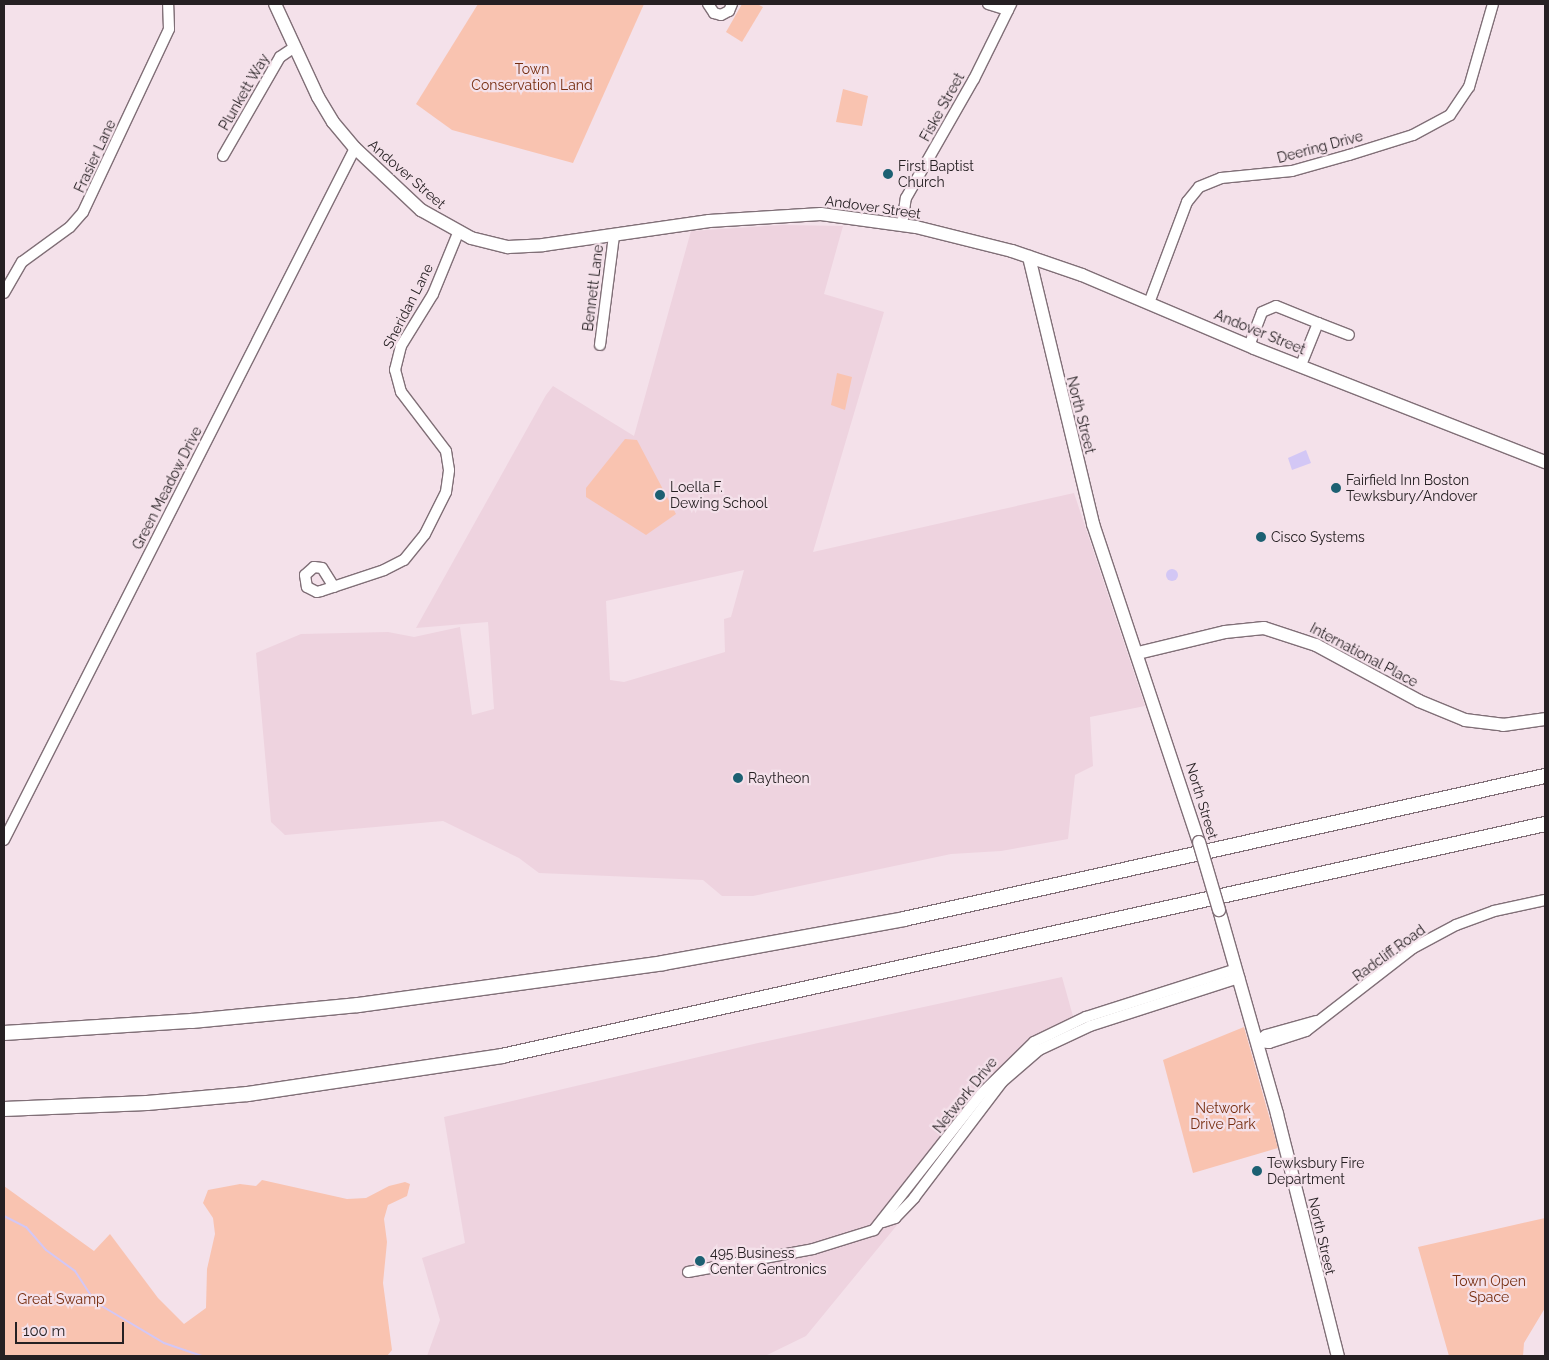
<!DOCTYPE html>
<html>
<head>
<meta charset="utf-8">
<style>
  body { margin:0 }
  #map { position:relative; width:1549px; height:1360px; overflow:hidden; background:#f4e1ea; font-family:Raleway,sans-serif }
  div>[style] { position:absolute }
  .built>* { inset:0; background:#eed3df }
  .green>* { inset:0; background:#f9c3b0 }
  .water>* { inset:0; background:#d3c7f5 }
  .round { border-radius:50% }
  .stream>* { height:2px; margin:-1px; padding:0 1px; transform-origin:1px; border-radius:1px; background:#d3c7f5 }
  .roads { filter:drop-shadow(1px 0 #806f77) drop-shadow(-1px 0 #806f77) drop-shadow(0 1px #806f77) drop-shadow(0 -1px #806f77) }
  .minor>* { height:10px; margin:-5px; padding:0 5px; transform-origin:5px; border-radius:5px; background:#fff }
  .major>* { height:12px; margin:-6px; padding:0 6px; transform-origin:6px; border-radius:6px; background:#fff }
  .highway>* { height:14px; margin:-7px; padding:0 7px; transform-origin:7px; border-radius:7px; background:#fff }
  .bridges { filter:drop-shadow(1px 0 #806f77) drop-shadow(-1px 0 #806f77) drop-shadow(0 1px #806f77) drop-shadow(0 -1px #806f77) }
  .major-bridge>* { height:12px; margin:-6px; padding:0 6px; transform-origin:6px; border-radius:6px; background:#fff }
  .dots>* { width:14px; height:14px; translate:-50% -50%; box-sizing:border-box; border:2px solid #f4e1ea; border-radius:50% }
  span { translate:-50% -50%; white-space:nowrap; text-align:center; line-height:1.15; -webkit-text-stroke:4.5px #f4e1ea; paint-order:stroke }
  .park-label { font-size:14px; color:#762d0f }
  .street-label { font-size:14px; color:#262023 }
  .poi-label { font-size:14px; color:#262023 }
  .left { translate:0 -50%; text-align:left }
  .frame { position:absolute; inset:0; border:5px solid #262023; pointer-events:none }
  .scale { position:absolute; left:15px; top:1322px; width:109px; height:22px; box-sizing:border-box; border:2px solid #262023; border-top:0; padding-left:6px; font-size:15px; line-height:18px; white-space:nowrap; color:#262023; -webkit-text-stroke:4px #f4e1ea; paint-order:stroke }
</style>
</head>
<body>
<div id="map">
  <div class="built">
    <div style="clip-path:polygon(evenodd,782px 225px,843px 226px,824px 294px,884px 312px,813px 552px,1074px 493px,1145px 706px,1090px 717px,1093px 766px,1075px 775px,1068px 839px,1001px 851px,951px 854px,753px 896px,722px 896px,703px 880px,539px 873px,519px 858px,443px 821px,285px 835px,271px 822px,256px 653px,301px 634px,388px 632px,414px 637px,460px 627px,472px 715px,494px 709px,488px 622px,416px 628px,546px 395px,553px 386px,634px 436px,691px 231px,782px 225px,744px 570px,731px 617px,724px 619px,725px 652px,624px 682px,610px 680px,606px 601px,744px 570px)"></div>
    <div style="clip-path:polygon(1062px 977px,1078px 1034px,1037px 1055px,1005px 1082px,902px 1219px,806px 1336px,765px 1356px,427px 1356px,440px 1320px,422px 1258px,465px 1243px,444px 1117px,758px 1043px)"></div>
  </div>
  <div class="green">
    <div style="clip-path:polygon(478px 4px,644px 4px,573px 163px,452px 130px,416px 104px)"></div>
    <div style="clip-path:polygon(742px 4px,757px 4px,763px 7px,742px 42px,726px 32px)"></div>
    <div style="clip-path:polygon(843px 89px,868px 96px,862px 126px,836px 122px)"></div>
    <div style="clip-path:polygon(837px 373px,852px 377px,845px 410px,831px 405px)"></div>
    <div style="clip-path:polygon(625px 439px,637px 440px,676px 514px,646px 535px,586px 497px,586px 488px)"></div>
    <div style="clip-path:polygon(1244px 1027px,1278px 1148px,1193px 1173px,1163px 1060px)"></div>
    <div style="clip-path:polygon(262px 1180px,347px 1199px,366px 1198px,389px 1186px,405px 1182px,410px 1184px,407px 1196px,388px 1205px,384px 1219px,387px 1242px,383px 1283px,392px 1350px,387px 1356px,4px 1356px,4px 1186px,94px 1251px,110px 1234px,158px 1298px,184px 1324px,206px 1308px,207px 1269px,215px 1234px,213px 1218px,203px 1203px,208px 1190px,240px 1184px,256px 1186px)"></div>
    <div style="clip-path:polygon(1545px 1218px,1545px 1308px,1524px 1343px,1523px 1356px,1449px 1356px,1418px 1247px)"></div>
  </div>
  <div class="water">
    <div style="clip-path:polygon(1306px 450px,1311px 463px,1292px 470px,1288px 458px)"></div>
    <div class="round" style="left:1166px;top:569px;width:12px;height:12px"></div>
  </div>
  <div class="stream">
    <div style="left:4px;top:1216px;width:25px;rotate:27deg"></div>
    <div style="left:26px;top:1227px;width:30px;rotate:49deg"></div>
    <div style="left:46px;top:1250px;width:36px;rotate:36deg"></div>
    <div style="left:75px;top:1271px;width:37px;rotate:57deg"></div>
    <div style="left:95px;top:1302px;width:80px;rotate:30.7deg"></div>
    <div style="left:164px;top:1343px;width:40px;rotate:18.9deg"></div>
  </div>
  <div class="roads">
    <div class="minor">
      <div style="left:708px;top:4px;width:11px;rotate:56deg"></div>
      <div style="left:714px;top:13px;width:7px;rotate:16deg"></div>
      <div style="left:721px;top:15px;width:9px;rotate:-27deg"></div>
      <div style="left:729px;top:11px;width:8px;rotate:-67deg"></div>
      <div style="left:988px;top:4px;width:21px;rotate:17deg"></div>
      <div style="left:223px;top:156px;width:114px;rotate:-60.1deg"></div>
      <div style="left:280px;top:57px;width:18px;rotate:-34deg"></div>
      <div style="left:902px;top:225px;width:27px;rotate:-82deg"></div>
      <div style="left:906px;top:198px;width:137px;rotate:-60.3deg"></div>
      <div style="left:974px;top:79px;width:84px;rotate:-63.7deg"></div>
      <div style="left:4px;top:293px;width:36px;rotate:-60deg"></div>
      <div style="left:22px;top:262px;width:59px;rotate:-36.1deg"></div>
      <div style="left:70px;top:227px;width:20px;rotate:-49deg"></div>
      <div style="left:83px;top:212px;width:202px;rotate:-64.8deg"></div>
      <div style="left:169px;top:29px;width:25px;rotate:-92deg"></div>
      <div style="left:1149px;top:303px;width:108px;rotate:-69.4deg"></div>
      <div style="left:1187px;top:202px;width:19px;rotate:-51deg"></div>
      <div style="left:1199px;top:187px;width:24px;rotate:-22deg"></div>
      <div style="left:1221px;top:178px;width:71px;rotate:-5.6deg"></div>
      <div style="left:1292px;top:171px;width:59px;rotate:-15.7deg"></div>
      <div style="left:1349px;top:155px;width:67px;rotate:-17.4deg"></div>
      <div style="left:1413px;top:135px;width:42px;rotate:-28.4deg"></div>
      <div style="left:1450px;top:115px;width:34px;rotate:-56deg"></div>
      <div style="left:1469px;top:87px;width:86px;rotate:-73.9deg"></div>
      <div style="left:1318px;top:323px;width:33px;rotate:21deg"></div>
      <div style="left:600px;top:345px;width:111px;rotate:-82.7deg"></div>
      <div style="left:1249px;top:346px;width:36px;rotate:-69deg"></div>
      <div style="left:1262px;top:312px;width:15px;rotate:-23deg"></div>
      <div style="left:1276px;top:306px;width:45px;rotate:22deg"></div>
      <div style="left:1318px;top:323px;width:45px;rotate:112deg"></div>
      <div style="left:334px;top:587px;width:22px;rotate:-122deg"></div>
      <div style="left:322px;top:568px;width:8px;rotate:-173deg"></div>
      <div style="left:314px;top:567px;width:12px;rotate:138deg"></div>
      <div style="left:305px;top:575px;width:12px;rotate:81deg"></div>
      <div style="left:307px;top:587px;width:11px;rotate:27deg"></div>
      <div style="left:317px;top:592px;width:4px;rotate:-14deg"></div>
      <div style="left:321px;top:591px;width:66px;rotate:-18.4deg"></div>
      <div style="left:384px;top:570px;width:22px;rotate:-27deg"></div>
      <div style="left:404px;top:560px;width:33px;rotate:-51deg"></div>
      <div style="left:425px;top:534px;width:47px;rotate:-63.4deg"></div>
      <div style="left:446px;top:492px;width:22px;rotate:-82deg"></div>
      <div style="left:449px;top:470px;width:19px;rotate:-99deg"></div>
      <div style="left:446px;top:451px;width:74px;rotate:-127.3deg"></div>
      <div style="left:401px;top:392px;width:23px;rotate:-105deg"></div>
      <div style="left:395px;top:370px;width:25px;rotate:-76deg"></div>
      <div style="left:401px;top:346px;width:61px;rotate:-58.4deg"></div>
      <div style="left:433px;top:294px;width:66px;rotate:-67.7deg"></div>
      <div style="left:4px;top:840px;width:776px;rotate:-63.1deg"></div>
      <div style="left:1257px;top:1042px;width:12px;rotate:5deg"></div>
      <div style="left:1269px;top:1043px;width:39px;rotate:-18deg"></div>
      <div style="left:1306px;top:1031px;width:135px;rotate:-37.8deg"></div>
      <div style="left:1413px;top:948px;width:49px;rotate:-28.1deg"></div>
      <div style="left:1456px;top:925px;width:40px;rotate:-20.2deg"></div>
      <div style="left:1494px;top:911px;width:52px;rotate:-12.2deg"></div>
      <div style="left:1257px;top:1042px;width:11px;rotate:-38deg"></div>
      <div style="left:1266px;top:1035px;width:52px;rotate:-15.6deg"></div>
      <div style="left:883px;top:1222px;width:13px;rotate:-18deg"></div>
      <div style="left:895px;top:1218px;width:28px;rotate:-46deg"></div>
      <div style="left:914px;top:1198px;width:146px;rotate:-52.8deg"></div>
      <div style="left:1002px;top:1082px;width:49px;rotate:-40.9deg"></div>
      <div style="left:1039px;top:1050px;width:56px;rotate:-25.2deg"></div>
      <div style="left:1090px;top:1026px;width:157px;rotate:-17.9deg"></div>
      <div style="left:688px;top:1272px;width:127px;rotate:-10.4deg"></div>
      <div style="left:813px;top:1249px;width:64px;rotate:-17.3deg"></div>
      <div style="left:874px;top:1230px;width:174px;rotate:-51.8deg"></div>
      <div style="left:982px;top:1093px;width:73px;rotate:-44.4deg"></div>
      <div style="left:1034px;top:1042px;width:58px;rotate:-25.7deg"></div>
      <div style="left:1086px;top:1017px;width:157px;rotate:-17.7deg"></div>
    </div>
    <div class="major">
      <div style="left:275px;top:4px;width:102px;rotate:65.2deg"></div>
      <div style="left:318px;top:97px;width:29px;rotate:59deg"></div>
      <div style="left:333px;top:122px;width:34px;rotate:50deg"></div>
      <div style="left:355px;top:148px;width:91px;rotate:43.2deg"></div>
      <div style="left:421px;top:210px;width:57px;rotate:29.2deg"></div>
      <div style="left:471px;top:238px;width:38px;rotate:14deg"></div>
      <div style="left:508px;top:247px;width:35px;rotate:-3deg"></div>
      <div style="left:543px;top:245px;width:168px;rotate:-8.2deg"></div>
      <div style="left:709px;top:221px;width:112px;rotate:-3.6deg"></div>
      <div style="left:821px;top:214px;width:96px;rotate:7.8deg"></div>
      <div style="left:916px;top:227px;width:99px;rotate:14deg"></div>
      <div style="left:1012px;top:251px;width:74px;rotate:18.9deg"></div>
      <div style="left:1082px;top:275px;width:187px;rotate:23deg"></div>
      <div style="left:1254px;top:348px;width:313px;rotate:21.4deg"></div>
      <div style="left:1029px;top:257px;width:275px;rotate:76.5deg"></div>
      <div style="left:1093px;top:524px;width:335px;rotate:71.6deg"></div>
      <div style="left:1138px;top:653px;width:89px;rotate:-13.6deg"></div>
      <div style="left:1225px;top:632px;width:39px;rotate:-6deg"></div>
      <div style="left:1264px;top:628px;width:55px;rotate:18.1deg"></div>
      <div style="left:1316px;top:645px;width:117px;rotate:28.5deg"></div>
      <div style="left:1419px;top:701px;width:50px;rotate:22.4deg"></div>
      <div style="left:1465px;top:720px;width:38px;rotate:7deg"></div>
      <div style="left:1503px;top:725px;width:42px;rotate:-8.1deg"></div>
      <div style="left:1219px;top:910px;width:212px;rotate:74.1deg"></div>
      <div style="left:1277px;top:1114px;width:250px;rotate:75.9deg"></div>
    </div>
    <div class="highway">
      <div style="left:4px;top:1033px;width:188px;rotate:-3.7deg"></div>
      <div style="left:192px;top:1021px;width:167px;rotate:-5.5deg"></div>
      <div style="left:358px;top:1005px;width:308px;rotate:-7.8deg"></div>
      <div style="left:663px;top:963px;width:245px;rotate:-10.3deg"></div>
      <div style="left:904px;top:919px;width:657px;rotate:-12.58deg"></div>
      <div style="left:4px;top:1109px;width:143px;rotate:-2.4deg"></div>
      <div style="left:147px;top:1103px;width:101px;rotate:-5.1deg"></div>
      <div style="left:248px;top:1094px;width:257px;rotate:-8.5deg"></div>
      <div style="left:502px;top:1056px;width:1068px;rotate:-12.54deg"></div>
    </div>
  </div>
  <div class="bridges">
    <div class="major-bridge">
      <div style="left:1199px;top:842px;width:71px;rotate:73.6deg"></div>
    </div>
  </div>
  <div class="dots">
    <div style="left:888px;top:174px;background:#1c6072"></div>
    <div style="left:1336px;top:488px;background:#1c6072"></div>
    <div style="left:660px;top:495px;background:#1c6072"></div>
    <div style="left:1261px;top:537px;background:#1c6072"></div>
    <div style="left:738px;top:778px;background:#1c6072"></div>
    <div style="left:1257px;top:1171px;background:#1c6072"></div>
    <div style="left:700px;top:1261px;background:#1c6072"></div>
  </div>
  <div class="park-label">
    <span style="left:532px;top:77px">Town<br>Conservation Land</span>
    <span style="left:1223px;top:1116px">Network<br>Drive Park</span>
    <span style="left:1489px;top:1289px">Town Open<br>Space</span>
    <span style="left:61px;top:1299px">Great Swamp</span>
  </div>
  <div class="street-label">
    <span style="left:244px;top:92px;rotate:-60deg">Plunkett Way</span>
    <span style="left:942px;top:107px;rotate:-61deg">Fiske Street</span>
    <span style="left:1320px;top:147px;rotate:-15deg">Deering Drive</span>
    <span style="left:95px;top:156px;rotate:-65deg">Frasier Lane</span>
    <span style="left:407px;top:174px;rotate:41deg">Andover Street</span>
    <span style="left:873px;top:207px;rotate:8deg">Andover Street</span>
    <span style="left:593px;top:288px;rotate:-83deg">Bennett Lane</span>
    <span style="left:408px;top:306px;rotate:-63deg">Sheridan Lane</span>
    <span style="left:1260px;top:332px;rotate:22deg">Andover Street</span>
    <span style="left:1081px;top:415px;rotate:76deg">North Street</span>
    <span style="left:167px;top:488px;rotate:-63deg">Green Meadow Drive</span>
    <span style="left:1364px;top:655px;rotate:28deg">International Place</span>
    <span style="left:1202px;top:801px;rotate:73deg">North Street</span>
    <span style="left:1389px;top:953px;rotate:-36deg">Radcliff Road</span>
    <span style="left:965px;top:1095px;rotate:-51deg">Network Drive</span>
    <span style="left:1322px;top:1236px;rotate:77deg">North Street</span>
  </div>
  <div class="poi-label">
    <span class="left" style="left:898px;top:174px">First Baptist<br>Church</span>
    <span class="left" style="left:1346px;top:488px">Fairfield Inn Boston<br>Tewksbury/Andover</span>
    <span class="left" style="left:670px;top:495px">Loella F.<br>Dewing School</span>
    <span class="left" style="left:1271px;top:537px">Cisco Systems</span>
    <span class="left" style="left:748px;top:778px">Raytheon</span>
    <span class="left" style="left:1267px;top:1171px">Tewksbury Fire<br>Department</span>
    <span class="left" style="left:710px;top:1261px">495 Business<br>Center Gentronics</span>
  </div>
  <div class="frame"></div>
  <div class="scale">100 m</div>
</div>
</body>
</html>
